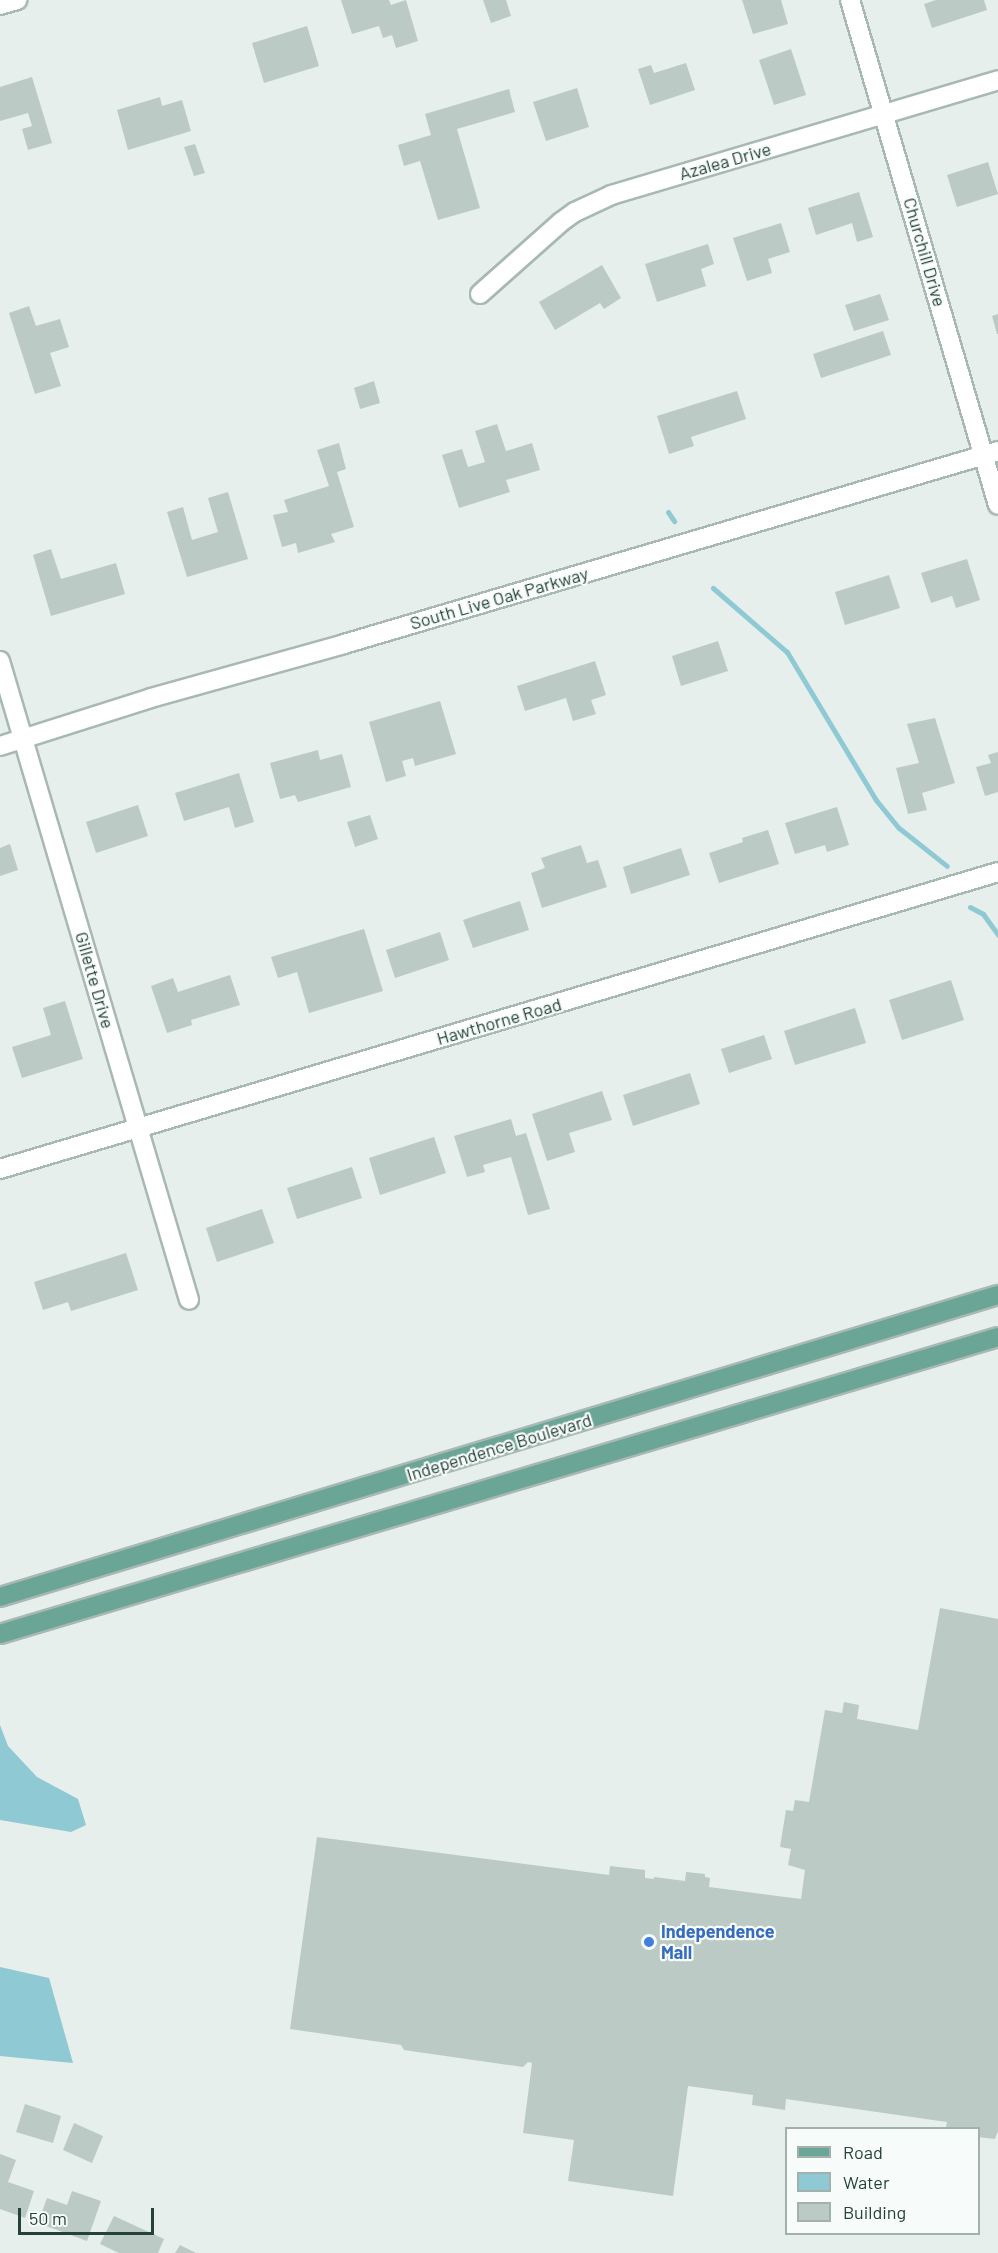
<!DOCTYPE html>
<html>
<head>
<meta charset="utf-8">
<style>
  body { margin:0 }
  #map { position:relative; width:998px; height:2253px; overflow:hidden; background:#e6efeb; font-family:Barlow,sans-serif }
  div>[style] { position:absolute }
  .water>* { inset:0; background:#8ec9d4 }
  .stream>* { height:5px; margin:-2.5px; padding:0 2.5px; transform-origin:2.5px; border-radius:2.5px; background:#8ec9d4 }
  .building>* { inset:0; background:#bbcac4 }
  .roads { filter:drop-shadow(2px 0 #a8b8b2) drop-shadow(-2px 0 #a8b8b2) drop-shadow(0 2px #a8b8b2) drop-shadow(0 -2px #a8b8b2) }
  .minor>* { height:18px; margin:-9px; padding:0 9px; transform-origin:9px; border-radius:9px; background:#fff }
  .major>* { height:18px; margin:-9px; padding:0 9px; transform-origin:9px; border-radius:9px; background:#6aa596 }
  .dots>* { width:16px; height:16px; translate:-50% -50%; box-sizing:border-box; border:3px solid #f7fbf9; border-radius:50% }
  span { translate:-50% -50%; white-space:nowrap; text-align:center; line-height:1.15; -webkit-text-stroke:4.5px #f7fbf9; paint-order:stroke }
  .street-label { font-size:18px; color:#24423a }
  .shop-label { font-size:18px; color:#366cbe; font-weight:700 }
  .left { translate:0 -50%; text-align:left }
  .legend { position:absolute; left:785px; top:2127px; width:195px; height:108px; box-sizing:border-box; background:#f7fbf9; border:2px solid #a3b1ad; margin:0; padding:8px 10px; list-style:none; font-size:18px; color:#24423a }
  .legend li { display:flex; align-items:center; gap:12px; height:30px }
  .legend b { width:30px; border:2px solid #a3b1ad }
  .scale { position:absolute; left:18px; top:2208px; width:136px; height:27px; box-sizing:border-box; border:3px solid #24423a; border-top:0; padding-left:8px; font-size:18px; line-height:21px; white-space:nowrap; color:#24423a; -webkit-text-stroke:4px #f7fbf9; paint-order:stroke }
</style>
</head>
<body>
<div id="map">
  <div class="water">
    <div style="clip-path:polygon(0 1725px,8px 1746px,37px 1777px,78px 1799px,86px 1825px,71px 1832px,0 1820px)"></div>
    <div style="clip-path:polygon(0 1967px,49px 1978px,73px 2063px,0 2056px)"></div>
  </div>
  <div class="stream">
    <div style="left:668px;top:512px;width:11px;rotate:56deg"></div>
    <div style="left:713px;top:588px;width:98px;rotate:40.9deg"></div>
    <div style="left:787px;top:652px;width:173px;rotate:59deg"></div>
    <div style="left:876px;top:800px;width:36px;rotate:51deg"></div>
    <div style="left:899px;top:828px;width:61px;rotate:38.4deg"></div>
    <div style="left:970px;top:907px;width:15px;rotate:28deg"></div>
    <div style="left:983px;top:914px;width:26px;rotate:54deg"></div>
  </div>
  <div class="building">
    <div style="clip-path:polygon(341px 0,389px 0,391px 5px,406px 0,418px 41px,396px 48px,392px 35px,383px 38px,379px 26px,352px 34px)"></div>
    <div style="clip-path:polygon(483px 0,506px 0,511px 16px,491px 23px)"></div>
    <div style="clip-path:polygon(742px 0,781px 0,788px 24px,753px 34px)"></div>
    <div style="clip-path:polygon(936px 0,984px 0,987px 10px,932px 28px,924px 4px)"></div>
    <div style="clip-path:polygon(307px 26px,319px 66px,264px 83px,252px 43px)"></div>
    <div style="clip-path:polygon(791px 49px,806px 95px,774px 105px,759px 60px)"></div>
    <div style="clip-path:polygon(686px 63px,695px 90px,650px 105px,638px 69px,651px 65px,654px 73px)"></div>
    <div style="clip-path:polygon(32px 77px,52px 143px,28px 150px,22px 129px,32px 126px,28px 113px,0 121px,0 87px)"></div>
    <div style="clip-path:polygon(577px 88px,589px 127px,546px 141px,533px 102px)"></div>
    <div style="clip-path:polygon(509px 89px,515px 112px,457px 129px,480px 208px,438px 220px,420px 161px,404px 166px,398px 145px,431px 135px,425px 114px)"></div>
    <div style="clip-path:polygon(160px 97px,162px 106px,182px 100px,191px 131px,128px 150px,117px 110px)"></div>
    <div style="clip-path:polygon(195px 144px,205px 173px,194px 176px,184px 147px)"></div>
    <div style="clip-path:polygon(988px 162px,998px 194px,957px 207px,947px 175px)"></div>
    <div style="clip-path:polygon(859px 192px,873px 237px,857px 242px,852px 223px,816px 235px,808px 208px)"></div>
    <div style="clip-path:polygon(781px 223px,790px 252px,768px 259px,772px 273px,747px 281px,733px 238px)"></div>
    <div style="clip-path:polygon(708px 244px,714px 264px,701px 269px,706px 286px,657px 302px,645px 264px)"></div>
    <div style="clip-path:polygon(602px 265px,621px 298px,604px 309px,600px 303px,555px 330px,539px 302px)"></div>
    <div style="clip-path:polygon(880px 294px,889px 320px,854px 331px,845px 305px)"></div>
    <div style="clip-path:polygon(29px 306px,36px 326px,60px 319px,69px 347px,50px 353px,61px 386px,35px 394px,9px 313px)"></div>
    <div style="clip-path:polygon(998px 314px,998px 334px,997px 334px,992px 316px)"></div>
    <div style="clip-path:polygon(883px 331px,891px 355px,821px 378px,813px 354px)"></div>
    <div style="clip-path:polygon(374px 381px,380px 403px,360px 409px,354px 388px)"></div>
    <div style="clip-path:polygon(737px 391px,746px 419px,691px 437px,694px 446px,669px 454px,657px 416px)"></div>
    <div style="clip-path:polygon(497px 424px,506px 451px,532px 443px,540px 470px,506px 480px,510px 492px,459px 508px,442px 455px,462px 449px,468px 467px,485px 462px,475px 431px)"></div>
    <div style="clip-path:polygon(339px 443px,346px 469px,337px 472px,354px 527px,331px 534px,335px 542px,298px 553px,296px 543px,282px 547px,273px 515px,288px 512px,284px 500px,329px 486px,317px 450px)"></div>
    <div style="clip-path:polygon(228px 492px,248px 559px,187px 577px,167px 512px,183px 507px,192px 540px,218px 532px,208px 498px)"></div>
    <div style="clip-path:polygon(51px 549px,61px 579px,116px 563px,125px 594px,51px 616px,33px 555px)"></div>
    <div style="clip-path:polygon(967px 559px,980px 600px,956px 608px,952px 596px,931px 603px,921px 573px)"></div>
    <div style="clip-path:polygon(889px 575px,900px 608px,845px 625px,835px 592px)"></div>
    <div style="clip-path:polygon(718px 641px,728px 671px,681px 686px,672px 656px)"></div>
    <div style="clip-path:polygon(595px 661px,606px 695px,591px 700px,596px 714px,573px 721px,566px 698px,525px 711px,517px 686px)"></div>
    <div style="clip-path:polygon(440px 701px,456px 754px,415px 766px,413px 758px,402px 761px,406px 776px,386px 782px,369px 722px)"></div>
    <div style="clip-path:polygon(935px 718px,955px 783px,922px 793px,927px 810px,908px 814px,896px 768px,919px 763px,907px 724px)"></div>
    <div style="clip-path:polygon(318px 750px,320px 760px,342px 754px,351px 787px,298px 802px,295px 795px,280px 799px,270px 763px)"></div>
    <div style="clip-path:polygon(998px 752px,998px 792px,985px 796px,976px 767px,991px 763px,988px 755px)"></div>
    <div style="clip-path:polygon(239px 773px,254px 822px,235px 828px,229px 807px,184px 821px,175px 793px)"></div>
    <div style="clip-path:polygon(138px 805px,148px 836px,96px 853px,86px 822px)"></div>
    <div style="clip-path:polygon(837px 807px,849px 845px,827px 852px,825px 845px,795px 854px,785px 823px)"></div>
    <div style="clip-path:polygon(370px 815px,378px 839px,355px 847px,347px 822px)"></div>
    <div style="clip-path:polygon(768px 830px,779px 864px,719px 883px,709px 853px,743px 842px,742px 838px)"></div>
    <div style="clip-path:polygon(10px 844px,18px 870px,0 876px,0 848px)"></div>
    <div style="clip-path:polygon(581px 845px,587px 863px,598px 860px,607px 887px,542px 908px,531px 873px,545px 868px,541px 858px)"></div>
    <div style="clip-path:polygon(681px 848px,690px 875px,631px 894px,623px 867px)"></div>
    <div style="clip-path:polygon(520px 901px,529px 930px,473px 948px,463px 920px)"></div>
    <div style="clip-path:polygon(364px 929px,383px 991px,309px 1013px,297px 972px,278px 978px,271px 957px)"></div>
    <div style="clip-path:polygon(440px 932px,449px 960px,395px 978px,386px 950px)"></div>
    <div style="clip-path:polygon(230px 975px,240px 1005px,191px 1020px,192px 1025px,167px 1033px,151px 986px,173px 978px,178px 992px)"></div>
    <div style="clip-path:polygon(951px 980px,964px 1020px,902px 1040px,889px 1000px)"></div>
    <div style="clip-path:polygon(65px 1001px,83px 1059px,22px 1078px,12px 1047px,51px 1035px,43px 1008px)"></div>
    <div style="clip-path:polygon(855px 1008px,866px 1043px,795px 1065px,784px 1031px)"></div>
    <div style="clip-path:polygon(764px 1035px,772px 1059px,729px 1073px,721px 1049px)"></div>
    <div style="clip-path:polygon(690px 1073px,700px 1104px,633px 1126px,623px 1095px)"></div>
    <div style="clip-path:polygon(602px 1091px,612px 1120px,569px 1133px,575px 1152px,547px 1161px,532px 1114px)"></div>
    <div style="clip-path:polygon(511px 1119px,516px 1136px,526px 1133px,550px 1209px,528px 1215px,511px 1157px,483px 1165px,485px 1172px,467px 1177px,454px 1136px)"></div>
    <div style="clip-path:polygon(434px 1137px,446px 1173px,380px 1195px,369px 1158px)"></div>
    <div style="clip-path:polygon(352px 1167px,362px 1198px,297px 1219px,287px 1188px)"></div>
    <div style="clip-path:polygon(262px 1209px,274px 1243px,217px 1262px,206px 1228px)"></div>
    <div style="clip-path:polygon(126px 1253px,138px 1290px,71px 1311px,68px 1302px,43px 1310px,34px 1282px)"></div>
    <div style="clip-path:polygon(940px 1608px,998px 1619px,998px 2131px,995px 2139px,978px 2137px,978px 2128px,946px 2128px,947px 2122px,786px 2099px,785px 2110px,752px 2105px,753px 2095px,688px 2086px,673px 2196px,568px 2181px,574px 2140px,523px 2133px,532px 2063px,528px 2062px,523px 2067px,404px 2050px,401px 2045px,290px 2029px,317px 1837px,609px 1875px,610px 1866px,645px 1870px,645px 1878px,654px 1879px,654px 1877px,685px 1881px,686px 1872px,705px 1874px,705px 1877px,710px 1878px,709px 1887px,801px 1899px,805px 1870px,788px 1865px,791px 1849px,780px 1847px,786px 1810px,793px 1811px,795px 1800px,809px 1802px,825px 1710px,842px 1713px,844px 1702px,859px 1705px,857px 1719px,918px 1730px)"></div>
    <div style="clip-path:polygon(25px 2104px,61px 2116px,53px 2143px,16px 2132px)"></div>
    <div style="clip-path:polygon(74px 2123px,103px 2136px,92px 2163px,63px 2150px)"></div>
    <div style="clip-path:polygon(0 2154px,16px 2160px,8px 2182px,34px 2191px,25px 2218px,0 2209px)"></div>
    <div style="clip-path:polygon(72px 2191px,101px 2201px,87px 2241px,38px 2223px,47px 2198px,67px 2205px)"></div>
    <div style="clip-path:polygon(114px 2216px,164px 2239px,158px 2253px,119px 2253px,100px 2244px)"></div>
    <div style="clip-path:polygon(180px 2245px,196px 2253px,175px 2253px)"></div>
  </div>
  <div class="roads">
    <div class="minor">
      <div style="left:850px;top:0;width:526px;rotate:73.67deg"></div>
      <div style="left:0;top:5px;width:18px;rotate:-16deg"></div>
      <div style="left:480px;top:294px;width:108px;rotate:-41.6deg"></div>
      <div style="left:561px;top:222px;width:17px;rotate:-36deg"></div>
      <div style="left:575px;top:212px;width:40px;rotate:-25deg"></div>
      <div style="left:611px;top:195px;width:404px;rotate:-16.5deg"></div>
      <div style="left:0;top:661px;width:666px;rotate:73.52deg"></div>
      <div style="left:0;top:746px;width:158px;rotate:-17.6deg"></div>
      <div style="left:151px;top:698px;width:200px;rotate:-15.6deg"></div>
      <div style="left:344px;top:644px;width:682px;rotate:-16.44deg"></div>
      <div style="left:0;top:1169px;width:1041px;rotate:-16.57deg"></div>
    </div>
    <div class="major">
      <div style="left:0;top:1597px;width:1043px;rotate:-16.84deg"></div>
      <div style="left:0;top:1634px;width:1041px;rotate:-16.57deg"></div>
    </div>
  </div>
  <div class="dots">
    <div style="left:649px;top:1942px;background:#3f7fe0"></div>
  </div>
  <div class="street-label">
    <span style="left:725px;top:161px;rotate:-16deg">Azalea Drive</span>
    <span style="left:925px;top:252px;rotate:74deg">Churchill Drive</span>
    <span style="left:499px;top:598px;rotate:-16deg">South Live Oak Parkway</span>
    <span style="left:95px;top:980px;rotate:74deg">Gillette Drive</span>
    <span style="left:499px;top:1021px;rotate:-16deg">Hawthorne Road</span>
    <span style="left:499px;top:1447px;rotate:-17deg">Independence Boulevard</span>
  </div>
  <div class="shop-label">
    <span class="left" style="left:661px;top:1942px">Independence<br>Mall</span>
  </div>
  <ul class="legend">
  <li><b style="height:8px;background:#6aa596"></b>Road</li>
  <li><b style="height:16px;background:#8ec9d4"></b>Water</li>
  <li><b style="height:16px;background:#bbcac4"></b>Building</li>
  </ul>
  <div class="scale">50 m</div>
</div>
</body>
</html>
